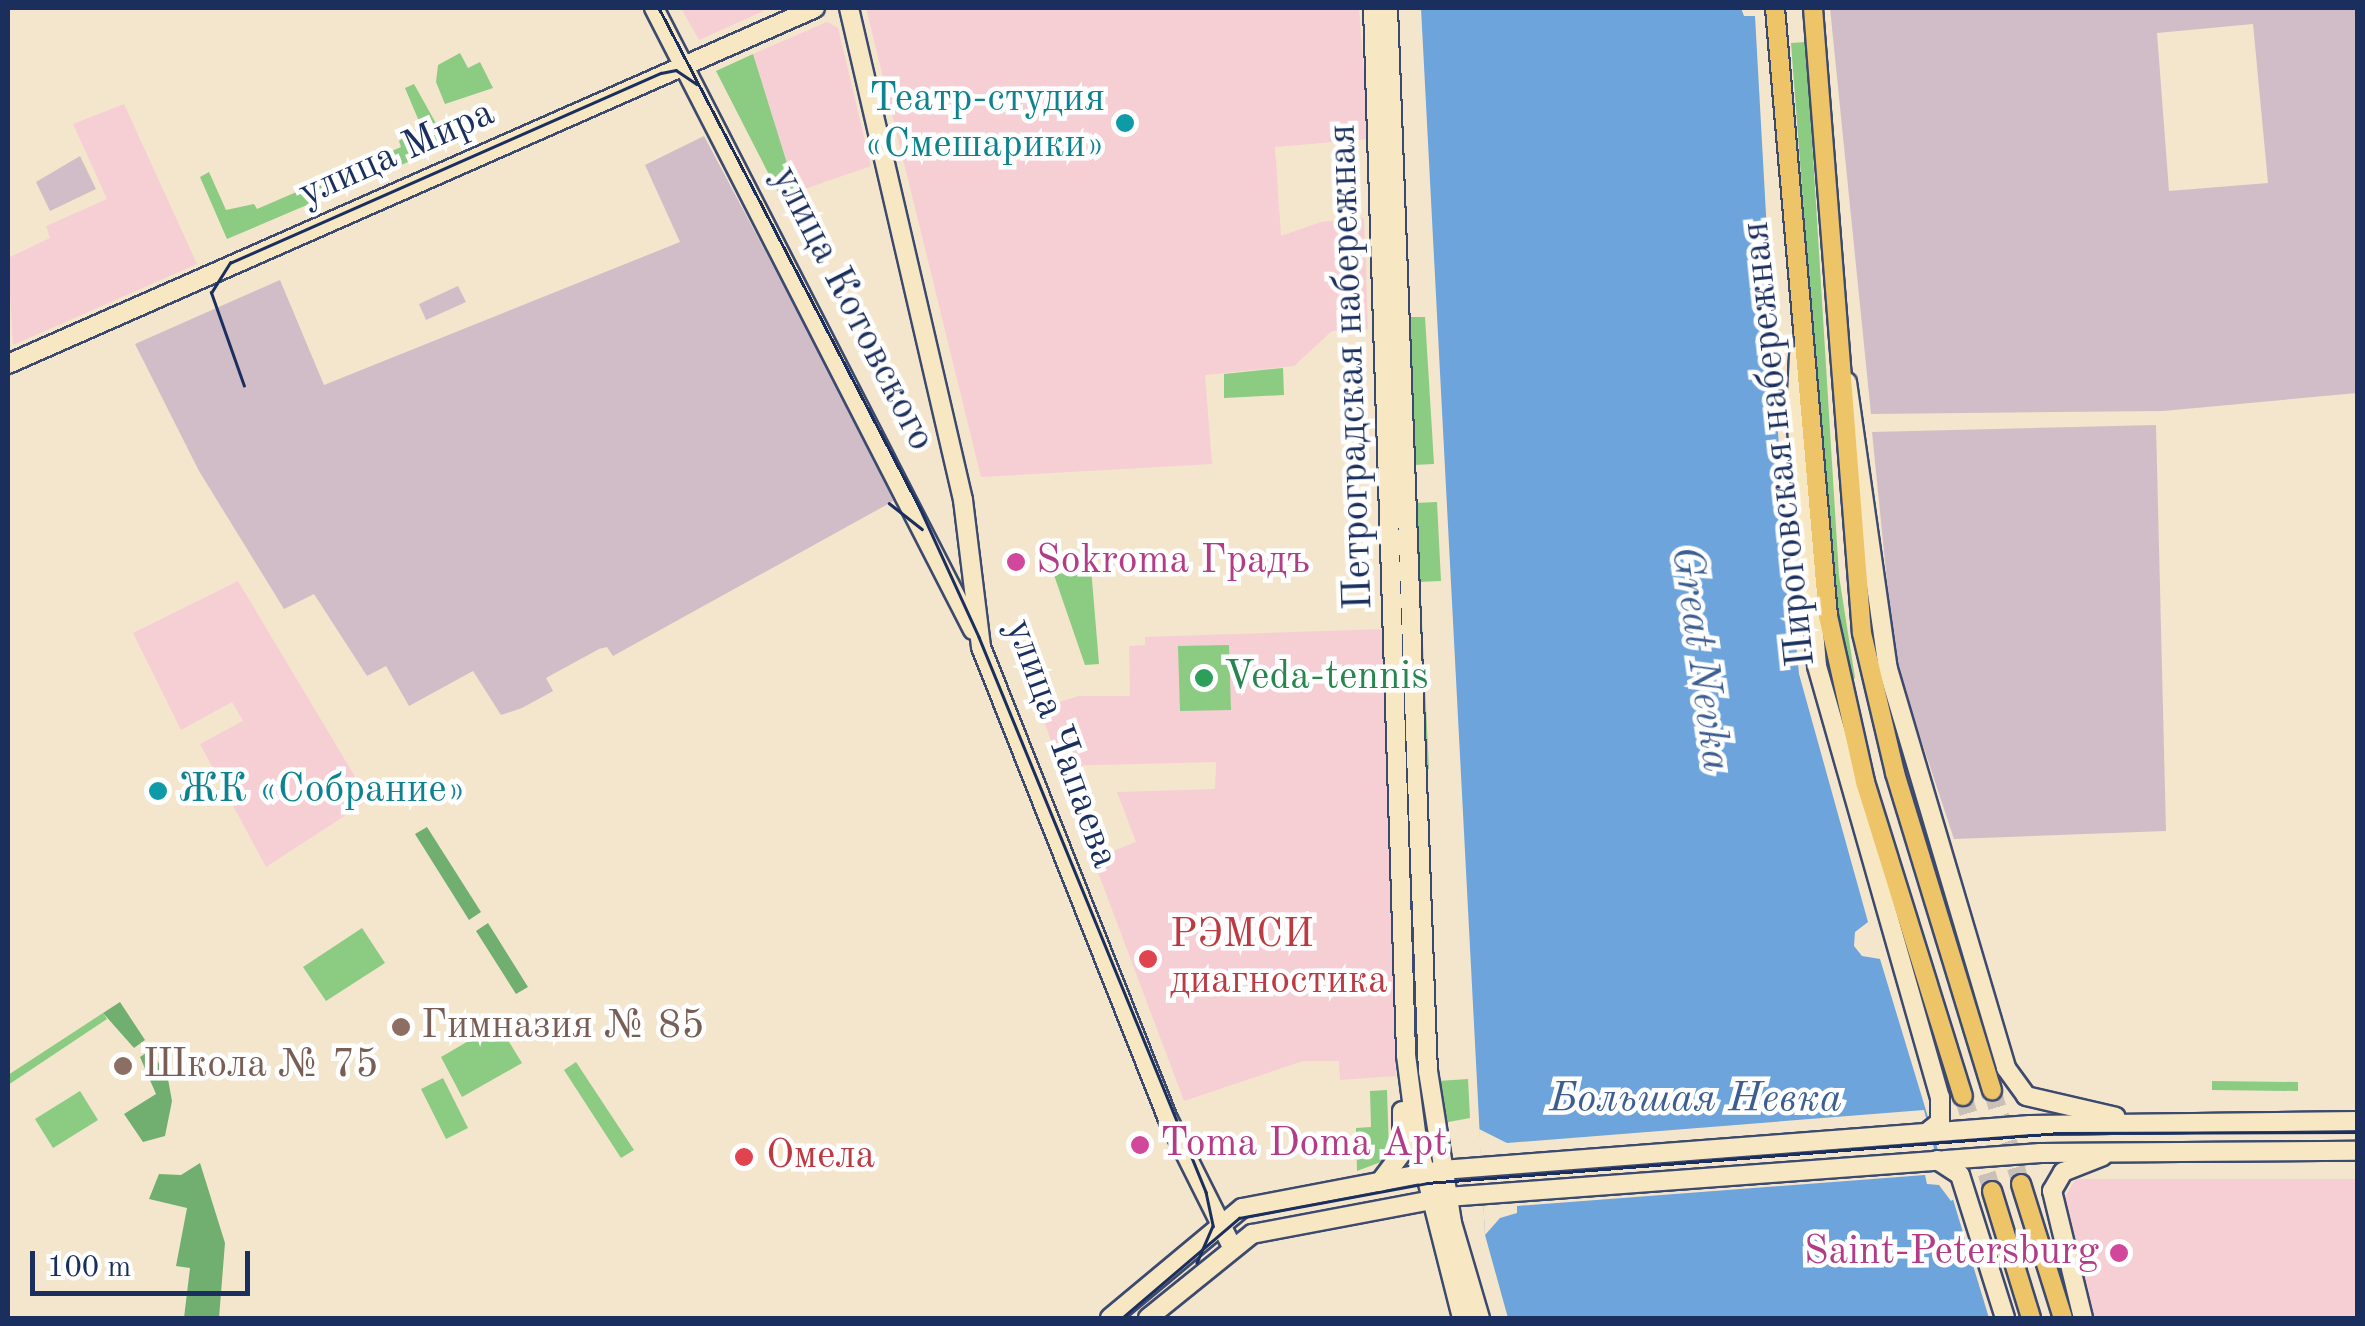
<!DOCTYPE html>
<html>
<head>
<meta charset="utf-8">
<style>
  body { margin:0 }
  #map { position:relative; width:2365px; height:1326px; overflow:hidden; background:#f4e5cd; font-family:"Old Standard TT",serif }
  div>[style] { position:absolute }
  .built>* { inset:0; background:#f6cfd5 }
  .industrial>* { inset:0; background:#d1bdc8 }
  .green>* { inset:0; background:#8bcb82 }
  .forest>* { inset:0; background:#70af70 }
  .water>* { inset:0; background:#6da4db }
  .pier>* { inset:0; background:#f4e5cd }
  .primary-tunnel>* { height:18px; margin-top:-9px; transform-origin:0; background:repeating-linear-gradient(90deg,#c9c1b7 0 18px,transparent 0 27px) }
  .roads { filter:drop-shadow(2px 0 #3c4a6f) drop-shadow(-2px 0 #3c4a6f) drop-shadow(0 2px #3c4a6f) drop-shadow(0 -2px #3c4a6f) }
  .secondary>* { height:18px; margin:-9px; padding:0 9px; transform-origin:9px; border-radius:9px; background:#f8e7c3 }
  .primary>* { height:18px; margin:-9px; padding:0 9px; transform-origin:9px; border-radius:9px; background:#eec469 }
  .tram>* { height:2.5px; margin:-1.25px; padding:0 1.25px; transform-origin:1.25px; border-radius:1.25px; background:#1b2f5e }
  .dots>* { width:28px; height:28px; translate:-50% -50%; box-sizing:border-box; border:5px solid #fff; border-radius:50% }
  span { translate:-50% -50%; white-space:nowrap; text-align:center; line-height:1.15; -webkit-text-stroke:9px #fff; paint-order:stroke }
  .culture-label { font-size:40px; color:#0d838f }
  .right { translate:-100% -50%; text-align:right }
  .left { translate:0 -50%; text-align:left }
  .street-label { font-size:40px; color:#1b2f5e }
  .hotel-label { font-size:40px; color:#b23c85 }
  .leisure-label { font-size:40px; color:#27864d }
  .health-label { font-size:40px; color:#be3a42 }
  .education-label { font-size:40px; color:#785e54 }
  .water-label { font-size:42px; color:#3c5e90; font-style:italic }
  .frame { position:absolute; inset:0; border:10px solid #1b2f5e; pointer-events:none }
  .scale { position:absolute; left:30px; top:1251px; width:220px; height:45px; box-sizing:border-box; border:5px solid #1b2f5e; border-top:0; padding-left:12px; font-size:30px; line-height:35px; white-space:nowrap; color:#1b2f5e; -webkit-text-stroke:8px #fff; paint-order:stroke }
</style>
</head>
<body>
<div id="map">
  <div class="built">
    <div style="clip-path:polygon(681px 8px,770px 8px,699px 40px)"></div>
    <div style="clip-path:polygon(866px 8px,1359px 8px,1369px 139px,1275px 147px,1281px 236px,1321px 222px,1364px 218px,1368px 329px,1332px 331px,1294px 366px,1205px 375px,1212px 464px,981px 477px)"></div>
    <div style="clip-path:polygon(827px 22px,838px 28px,871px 166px,796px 192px,753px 54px)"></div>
    <div style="clip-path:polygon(124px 104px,197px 264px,13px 345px,8px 258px,50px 238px,46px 226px,107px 199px,73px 124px)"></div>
    <div style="clip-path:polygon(238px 581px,369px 800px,266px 867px,200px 744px,243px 721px,232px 702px,181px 730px,133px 633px)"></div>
    <div style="clip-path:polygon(1384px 629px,1396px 1076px,1340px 1080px,1339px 1061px,1303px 1061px,1184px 1101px,1093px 859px,1136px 842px,1117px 792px,1215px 789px,1216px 762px,1059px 766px,1040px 708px,1079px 696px,1130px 696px,1129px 646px,1145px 645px,1145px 637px)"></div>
    <div style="clip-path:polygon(2076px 1179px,2357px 1179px,2357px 1318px,2092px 1318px,2062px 1201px)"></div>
  </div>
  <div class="industrial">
    <div style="clip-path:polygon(evenodd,1830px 8px,2357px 8px,2357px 393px,2163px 411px,1871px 414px,1830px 8px,2253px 24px,2268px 183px,2169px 191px,2157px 33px,2253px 24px)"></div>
    <div style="clip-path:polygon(704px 136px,897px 499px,613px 656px,607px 647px,599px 649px,546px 678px,553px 691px,522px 708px,501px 715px,473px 671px,409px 706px,386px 666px,367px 676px,314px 594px,284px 609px,199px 471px,135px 344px,280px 280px,324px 385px,680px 242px,645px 165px)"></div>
    <div style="clip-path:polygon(80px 156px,96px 189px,50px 211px,36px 182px)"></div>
    <div style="clip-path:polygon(458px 286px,466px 302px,426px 320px,419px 304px)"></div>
    <div style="clip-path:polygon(2156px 425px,2166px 831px,1954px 839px,1895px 661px,1872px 432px)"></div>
  </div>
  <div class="green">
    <div style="clip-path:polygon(1806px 42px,1839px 576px,1855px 678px,1850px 680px,1831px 574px,1791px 43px)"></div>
    <div style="clip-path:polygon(460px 53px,468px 68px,480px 62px,493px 88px,445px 104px,436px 82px,438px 65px)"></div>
    <div style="clip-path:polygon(753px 54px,796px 192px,781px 198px,716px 71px)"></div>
    <div style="clip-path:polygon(414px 84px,448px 145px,227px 239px,200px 177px,209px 172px,226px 210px,254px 204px,257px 209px,401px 147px,399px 141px,421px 126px,405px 88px)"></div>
    <div style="clip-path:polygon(1407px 317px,1425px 317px,1434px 464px,1413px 465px)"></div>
    <div style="clip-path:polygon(1283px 368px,1284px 395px,1224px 398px,1224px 374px)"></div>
    <div style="clip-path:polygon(1437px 502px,1441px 581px,1416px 582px,1414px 503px)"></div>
    <div style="clip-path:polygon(1091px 568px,1099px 664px,1085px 665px,1054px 575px)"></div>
    <div style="clip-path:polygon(1421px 601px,1429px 769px,1423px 769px,1419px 602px)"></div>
    <div style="clip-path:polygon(1229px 645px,1231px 710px,1180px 711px,1178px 646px)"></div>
    <div style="clip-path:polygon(362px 928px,385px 963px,326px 1001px,303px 967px)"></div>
    <div style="clip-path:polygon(103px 1013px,107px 1019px,8px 1085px,8px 1075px)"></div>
    <div style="clip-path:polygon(498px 1024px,522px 1063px,462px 1097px,441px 1057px)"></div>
    <div style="clip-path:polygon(576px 1062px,634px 1150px,621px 1158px,564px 1070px)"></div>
    <div style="clip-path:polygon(443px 1078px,468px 1128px,446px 1139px,421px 1089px)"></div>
    <div style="clip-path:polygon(1468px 1079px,1470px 1118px,1443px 1123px,1438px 1081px)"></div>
    <div style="clip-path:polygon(2212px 1081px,2298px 1082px,2298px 1091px,2212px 1090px)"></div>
    <div style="clip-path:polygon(1387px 1090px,1389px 1151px,1381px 1162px,1357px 1171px,1356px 1128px,1371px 1127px,1370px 1091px)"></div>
    <div style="clip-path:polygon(80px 1091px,98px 1120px,53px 1148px,35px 1119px)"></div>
  </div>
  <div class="forest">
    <div style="clip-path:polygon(427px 827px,481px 912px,469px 920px,415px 834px)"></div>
    <div style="clip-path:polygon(488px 923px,528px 987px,516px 994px,476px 931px)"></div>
    <div style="clip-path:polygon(120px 1002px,145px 1040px,134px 1048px,103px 1013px)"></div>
    <div style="clip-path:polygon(151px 1050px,168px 1079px,172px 1101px,165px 1136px,143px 1142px,124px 1114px,156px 1094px,140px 1057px)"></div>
    <div style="clip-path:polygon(200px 1163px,225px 1243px,219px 1318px,184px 1318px,190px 1268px,176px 1266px,187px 1208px,149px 1199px,159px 1174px,181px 1175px)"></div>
  </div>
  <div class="water">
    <div style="clip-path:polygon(1421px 8px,1741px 8px,1744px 16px,1755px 16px,1782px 503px,1799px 674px,1868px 922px,1855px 932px,1854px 946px,1862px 956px,1880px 959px,1989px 1318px,1508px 1318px,1485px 1235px)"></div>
  </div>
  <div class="pier">
    <div style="clip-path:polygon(1924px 1110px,1937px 1160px,1957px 1197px,1951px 1201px,1939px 1185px,1927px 1184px,1925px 1175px,1517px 1206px,1517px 1213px,1500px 1218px,1485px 1235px,1479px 1129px,1507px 1143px)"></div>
  </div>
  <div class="primary-tunnel">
    <div style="left:1992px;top:1090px;width:98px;rotate:72.9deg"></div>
    <div style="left:1963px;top:1096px;width:99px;rotate:73deg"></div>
  </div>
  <div class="roads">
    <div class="secondary">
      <div style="left:654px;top:8px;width:699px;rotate:62.85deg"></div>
      <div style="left:849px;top:8px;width:505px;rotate:76.95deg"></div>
      <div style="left:963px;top:500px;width:148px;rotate:83deg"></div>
      <div style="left:981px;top:647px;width:508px;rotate:68.39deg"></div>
      <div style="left:1168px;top:1119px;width:143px;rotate:63.4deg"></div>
      <div style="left:1373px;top:8px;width:1048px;rotate:88.19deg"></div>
      <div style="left:1406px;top:1055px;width:86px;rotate:82.6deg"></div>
      <div style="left:1417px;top:1140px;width:184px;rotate:75.8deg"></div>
      <div style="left:1388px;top:8px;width:1064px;rotate:87.85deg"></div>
      <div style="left:1428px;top:1071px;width:154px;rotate:81deg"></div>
      <div style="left:1452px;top:1223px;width:99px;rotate:73.6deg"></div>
      <div style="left:1799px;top:355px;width:61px;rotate:92.8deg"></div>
      <div style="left:1796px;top:416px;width:251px;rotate:85.2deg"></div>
      <div style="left:1817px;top:666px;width:448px;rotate:74.1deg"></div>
      <div style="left:1940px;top:1097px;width:25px;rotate:90deg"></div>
      <div style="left:1940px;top:1122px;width:14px;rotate:141deg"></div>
      <div style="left:8px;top:364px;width:882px;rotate:-23.8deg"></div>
      <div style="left:1847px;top:382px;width:290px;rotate:81.9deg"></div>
      <div style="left:1888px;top:669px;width:416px;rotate:73.5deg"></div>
      <div style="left:2006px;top:1068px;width:34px;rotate:54deg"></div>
      <div style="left:2026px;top:1096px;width:92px;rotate:13.1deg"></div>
      <div style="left:1937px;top:1160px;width:27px;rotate:33deg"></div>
      <div style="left:1960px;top:1175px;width:150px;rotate:72.5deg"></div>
      <div style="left:1380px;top:1182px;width:36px;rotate:-53deg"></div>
      <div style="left:1402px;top:1153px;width:42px;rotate:-90deg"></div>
      <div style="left:1110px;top:1318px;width:172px;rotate:-39.8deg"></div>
      <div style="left:1242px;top:1208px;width:204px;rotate:-10.8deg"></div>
      <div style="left:1442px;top:1170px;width:590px;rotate:-4.38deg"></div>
      <div style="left:2030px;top:1125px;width:328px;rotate:-0.7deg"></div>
      <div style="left:1148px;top:1318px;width:134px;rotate:-38.9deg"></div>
      <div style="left:1252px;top:1234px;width:198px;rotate:-10.7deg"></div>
      <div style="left:1447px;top:1197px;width:595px;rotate:-4.24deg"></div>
      <div style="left:2040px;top:1153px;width:318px;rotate:-0.4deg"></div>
      <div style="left:2083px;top:1318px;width:131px;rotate:-103.7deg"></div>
      <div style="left:2052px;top:1191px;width:22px;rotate:-60deg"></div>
      <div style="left:2063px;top:1172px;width:43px;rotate:-21.8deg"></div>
    </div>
    <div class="primary">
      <div style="left:1775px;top:8px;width:610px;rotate:85.02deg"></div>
      <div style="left:1828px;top:616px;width:170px;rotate:77.4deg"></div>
      <div style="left:1865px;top:782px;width:329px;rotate:72.7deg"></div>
      <div style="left:1813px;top:8px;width:627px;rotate:85.52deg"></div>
      <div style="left:1862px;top:633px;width:144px;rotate:76.7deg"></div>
      <div style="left:1895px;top:773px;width:332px;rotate:73deg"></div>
      <div style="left:2021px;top:1184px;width:140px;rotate:72.6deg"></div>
      <div style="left:1992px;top:1191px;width:133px;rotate:72.9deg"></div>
    </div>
  </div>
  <div class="tram">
    <div style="left:659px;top:8px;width:564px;rotate:62.44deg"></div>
    <div style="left:920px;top:508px;width:142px;rotate:65.4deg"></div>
    <div style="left:979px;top:637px;width:600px;rotate:67.75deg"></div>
    <div style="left:1206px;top:1192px;width:35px;rotate:78deg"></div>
    <div style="left:1213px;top:1226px;width:40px;rotate:113.4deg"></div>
    <div style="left:244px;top:386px;width:99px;rotate:-109.5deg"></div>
    <div style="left:211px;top:293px;width:36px;rotate:-58deg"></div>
    <div style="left:230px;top:263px;width:471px;rotate:-23.8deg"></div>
    <div style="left:661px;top:73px;width:15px;rotate:-11deg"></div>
    <div style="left:676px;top:70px;width:25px;rotate:34deg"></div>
    <div style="left:889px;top:503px;width:42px;rotate:38.2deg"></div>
    <div style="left:1122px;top:1318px;width:154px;rotate:-40.5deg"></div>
    <div style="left:1239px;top:1218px;width:191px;rotate:-10.5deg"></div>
    <div style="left:1427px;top:1183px;width:634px;rotate:-4.52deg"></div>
    <div style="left:2059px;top:1133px;width:299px;rotate:-0.2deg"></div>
  </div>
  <div class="dots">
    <div style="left:1125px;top:123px;background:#0f9aa8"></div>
    <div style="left:1016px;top:562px;background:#d1479c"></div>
    <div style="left:1204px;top:678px;background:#2e9e5b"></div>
    <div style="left:158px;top:791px;background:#0f9aa8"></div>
    <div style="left:1148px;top:959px;background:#e0444e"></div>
    <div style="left:401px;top:1027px;background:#8d6e63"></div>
    <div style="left:123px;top:1066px;background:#8d6e63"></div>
    <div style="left:1140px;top:1145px;background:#d1479c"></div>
    <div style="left:744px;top:1157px;background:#e0444e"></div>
    <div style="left:2119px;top:1253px;background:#d1479c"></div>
  </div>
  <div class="culture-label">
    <span class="right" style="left:1105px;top:123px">Театр-студия<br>«Смешарики»</span>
    <span class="left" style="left:178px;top:791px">ЖК «Собрание»</span>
  </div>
  <div class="street-label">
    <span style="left:397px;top:154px;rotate:-24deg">улица Мира</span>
    <span style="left:852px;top:309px;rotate:63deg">улица Котовского</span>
    <span style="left:1352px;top:367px;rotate:-92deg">Петроградская набережная</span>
    <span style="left:1780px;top:444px;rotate:-96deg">Пироговская набережная</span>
    <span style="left:1061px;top:744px;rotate:70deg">улица Чапаева</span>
  </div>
  <div class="hotel-label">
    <span class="left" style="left:1036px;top:562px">Sokroma Градъ</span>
    <span class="left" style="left:1160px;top:1145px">Toma Doma Apt</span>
    <span class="right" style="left:2099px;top:1253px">Saint-Petersburg</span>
  </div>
  <div class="leisure-label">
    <span class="left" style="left:1224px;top:678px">Veda-tennis</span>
  </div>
  <div class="health-label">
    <span class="left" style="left:1170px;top:959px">РЭМСИ<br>диагностика</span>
    <span class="left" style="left:766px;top:1157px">Омела</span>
  </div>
  <div class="education-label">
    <span class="left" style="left:421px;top:1027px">Гимназия № 85</span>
    <span class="left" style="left:143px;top:1066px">Школа № 75</span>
  </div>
  <div class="water-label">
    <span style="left:1700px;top:659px;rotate:82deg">Great Nevka</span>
    <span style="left:1696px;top:1100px">Большая Невка</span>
  </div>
  <div class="frame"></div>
  <div class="scale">100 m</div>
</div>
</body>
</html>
